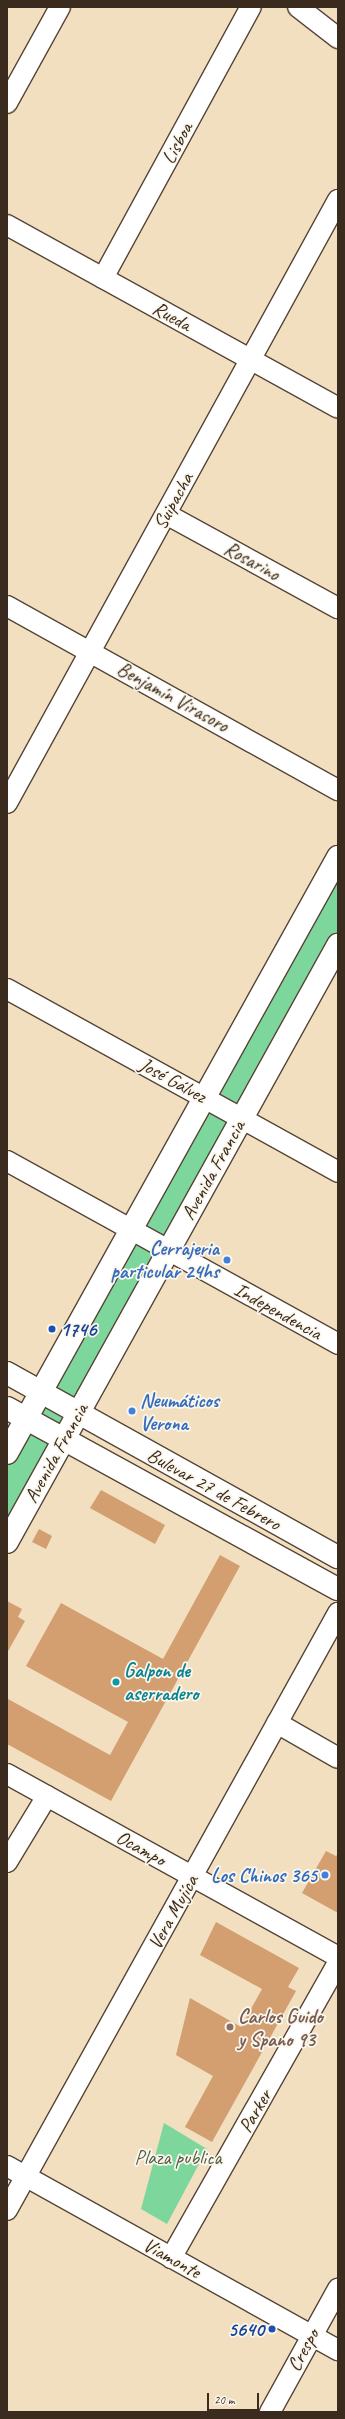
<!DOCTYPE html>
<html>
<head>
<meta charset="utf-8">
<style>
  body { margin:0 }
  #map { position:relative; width:345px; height:2419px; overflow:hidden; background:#f1dfc0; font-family:Caveat,sans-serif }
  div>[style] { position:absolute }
  .green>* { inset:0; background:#7dd69c }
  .building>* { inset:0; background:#d39e70 }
  .roads { filter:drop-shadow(1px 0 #564536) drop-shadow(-1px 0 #564536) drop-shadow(0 1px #564536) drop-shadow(0 -1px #564536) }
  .minor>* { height:20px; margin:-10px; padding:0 10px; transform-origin:10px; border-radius:10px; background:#fff }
  .secondary>* { height:22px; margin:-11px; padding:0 11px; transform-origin:11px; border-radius:11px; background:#fff }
  .primary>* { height:22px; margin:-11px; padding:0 11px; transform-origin:11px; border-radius:11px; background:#fff }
  .dots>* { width:11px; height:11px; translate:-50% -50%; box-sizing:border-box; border:2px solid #fbf7ec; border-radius:50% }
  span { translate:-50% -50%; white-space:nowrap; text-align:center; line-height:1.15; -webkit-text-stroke:3.5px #fbf7ec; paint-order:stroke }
  .street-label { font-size:20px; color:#3b2a1e }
  .shop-label { font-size:20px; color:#366cbe; font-weight:700 }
  .right { translate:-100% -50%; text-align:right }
  .left { translate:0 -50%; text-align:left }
  .transit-label { font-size:20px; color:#164399; font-weight:700 }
  .culture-label { font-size:20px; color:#0d838f; font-weight:700 }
  .education-label { font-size:20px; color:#785e54; font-weight:700 }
  .park-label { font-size:20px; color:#4f5e44 }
  .frame { position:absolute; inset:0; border:8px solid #3b2a1e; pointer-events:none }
  .scale { position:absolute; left:207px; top:2393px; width:52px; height:18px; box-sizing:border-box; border:2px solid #3b2a1e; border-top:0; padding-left:5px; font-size:12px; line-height:14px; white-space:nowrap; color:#3b2a1e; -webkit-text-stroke:3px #fbf7ec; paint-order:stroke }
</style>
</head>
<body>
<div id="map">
  <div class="green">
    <div style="clip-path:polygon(338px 857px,338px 945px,7px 1542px,7px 1453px)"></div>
    <div style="clip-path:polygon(164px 2123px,207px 2149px,167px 2224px,141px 2209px)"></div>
  </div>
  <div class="building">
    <div style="clip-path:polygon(101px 1490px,165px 1525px,155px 1544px,90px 1508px)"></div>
    <div style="clip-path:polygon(39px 1529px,52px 1536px,46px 1549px,32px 1542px)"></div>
    <div style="clip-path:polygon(220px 1555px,240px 1566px,111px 1801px,7px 1744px,8px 1699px,110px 1755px,128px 1722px,26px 1666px,61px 1603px,163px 1659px)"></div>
    <div style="clip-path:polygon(7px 1601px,22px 1609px,18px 1617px,25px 1621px,7px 1653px)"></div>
    <div style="clip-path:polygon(326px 1851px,336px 1856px,338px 1854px,338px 1913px,302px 1893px)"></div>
    <div style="clip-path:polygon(216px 1922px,299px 1968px,288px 1987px,296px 1991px,212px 2142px,185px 2127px,213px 2076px,176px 2055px,190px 1998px,241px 2027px,262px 1989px,200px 1955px)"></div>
  </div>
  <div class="roads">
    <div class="minor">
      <div style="left:298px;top:7px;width:51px;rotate:37.8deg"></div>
      <div style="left:7px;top:103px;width:110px;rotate:-61.1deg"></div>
      <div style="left:7px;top:225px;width:378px;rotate:28.9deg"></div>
      <div style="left:103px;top:278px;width:309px;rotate:-61.4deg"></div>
      <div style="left:166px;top:514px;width:196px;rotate:28.7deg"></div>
      <div style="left:7px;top:606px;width:379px;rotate:29.1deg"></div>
      <div style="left:7px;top:803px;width:688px;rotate:-61.24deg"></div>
      <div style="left:7px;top:989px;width:378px;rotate:28.9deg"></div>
      <div style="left:7px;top:1161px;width:378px;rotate:28.9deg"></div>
      <div style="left:277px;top:1723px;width:70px;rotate:29.8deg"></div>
      <div style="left:7px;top:1774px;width:378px;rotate:28.9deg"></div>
      <div style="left:7px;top:1862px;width:77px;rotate:-58.8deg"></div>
      <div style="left:7px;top:2166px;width:379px;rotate:29.1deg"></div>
      <div style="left:7px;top:2210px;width:683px;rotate:-60.99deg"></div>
      <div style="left:171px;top:2258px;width:339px;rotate:-60.5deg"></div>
      <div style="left:270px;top:2412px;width:141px;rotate:-61.1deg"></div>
    </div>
    <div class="secondary">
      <div style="left:7px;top:1453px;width:682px;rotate:-60.95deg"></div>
      <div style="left:7px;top:1542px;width:683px;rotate:-60.99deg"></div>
    </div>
    <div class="primary">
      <div style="left:7px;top:1373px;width:379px;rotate:29.1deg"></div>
      <div style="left:7px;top:1408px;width:377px;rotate:28.7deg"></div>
    </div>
  </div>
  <div class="dots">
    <div style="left:227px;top:1260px;background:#3f7fe0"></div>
    <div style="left:52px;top:1329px;background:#1a4fb4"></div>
    <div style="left:132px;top:1411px;background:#3f7fe0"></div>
    <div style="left:116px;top:1682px;background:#0f9aa8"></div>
    <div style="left:325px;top:1875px;background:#3f7fe0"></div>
    <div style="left:230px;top:2027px;background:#8d6e63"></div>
    <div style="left:272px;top:2329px;background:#1a4fb4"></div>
  </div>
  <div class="street-label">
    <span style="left:177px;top:143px;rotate:-62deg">Lisboa</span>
    <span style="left:172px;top:316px;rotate:29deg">Rueda</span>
    <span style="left:173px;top:501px;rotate:-61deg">Suipacha</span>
    <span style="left:252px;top:561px;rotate:29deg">Rosarino</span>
    <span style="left:173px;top:697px;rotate:29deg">Benjamín Virasoro</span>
    <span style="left:173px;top:1080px;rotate:29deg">José Gálvez</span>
    <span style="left:213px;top:1170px;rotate:-61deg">Avenida Francia</span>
    <span style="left:278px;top:1311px;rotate:29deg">Independencia</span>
    <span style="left:56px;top:1453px;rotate:-61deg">Avenida Francia</span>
    <span style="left:214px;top:1489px;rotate:29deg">Bulevar 27 de Febrero</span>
    <span style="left:141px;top:1848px;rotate:29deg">Ocampo</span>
    <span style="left:173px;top:1912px;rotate:-61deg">Vera Mujíca</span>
    <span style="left:255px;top:2111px;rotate:-60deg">Parker</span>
    <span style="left:172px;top:2258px;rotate:29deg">Viamonte</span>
    <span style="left:303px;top:2350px;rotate:-61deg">Crespo</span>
  </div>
  <div class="shop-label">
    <span class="right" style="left:219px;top:1260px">Cerrajeria<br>particular 24hs</span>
    <span class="left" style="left:140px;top:1412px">Neumáticos<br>Verona</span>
    <span class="right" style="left:317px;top:1875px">Los Chinos 365</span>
  </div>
  <div class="transit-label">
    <span class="left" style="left:60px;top:1329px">1746</span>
    <span class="right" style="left:264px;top:2329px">5640</span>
  </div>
  <div class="culture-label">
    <span class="left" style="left:124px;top:1682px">Galpon de<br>aserradero</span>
  </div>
  <div class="education-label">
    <span class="left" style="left:238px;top:2028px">Carlos Guido<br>y Spano 93</span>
  </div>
  <div class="park-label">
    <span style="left:178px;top:2157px">Plaza publica</span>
  </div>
  <div class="frame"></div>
  <div class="scale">20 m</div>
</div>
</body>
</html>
